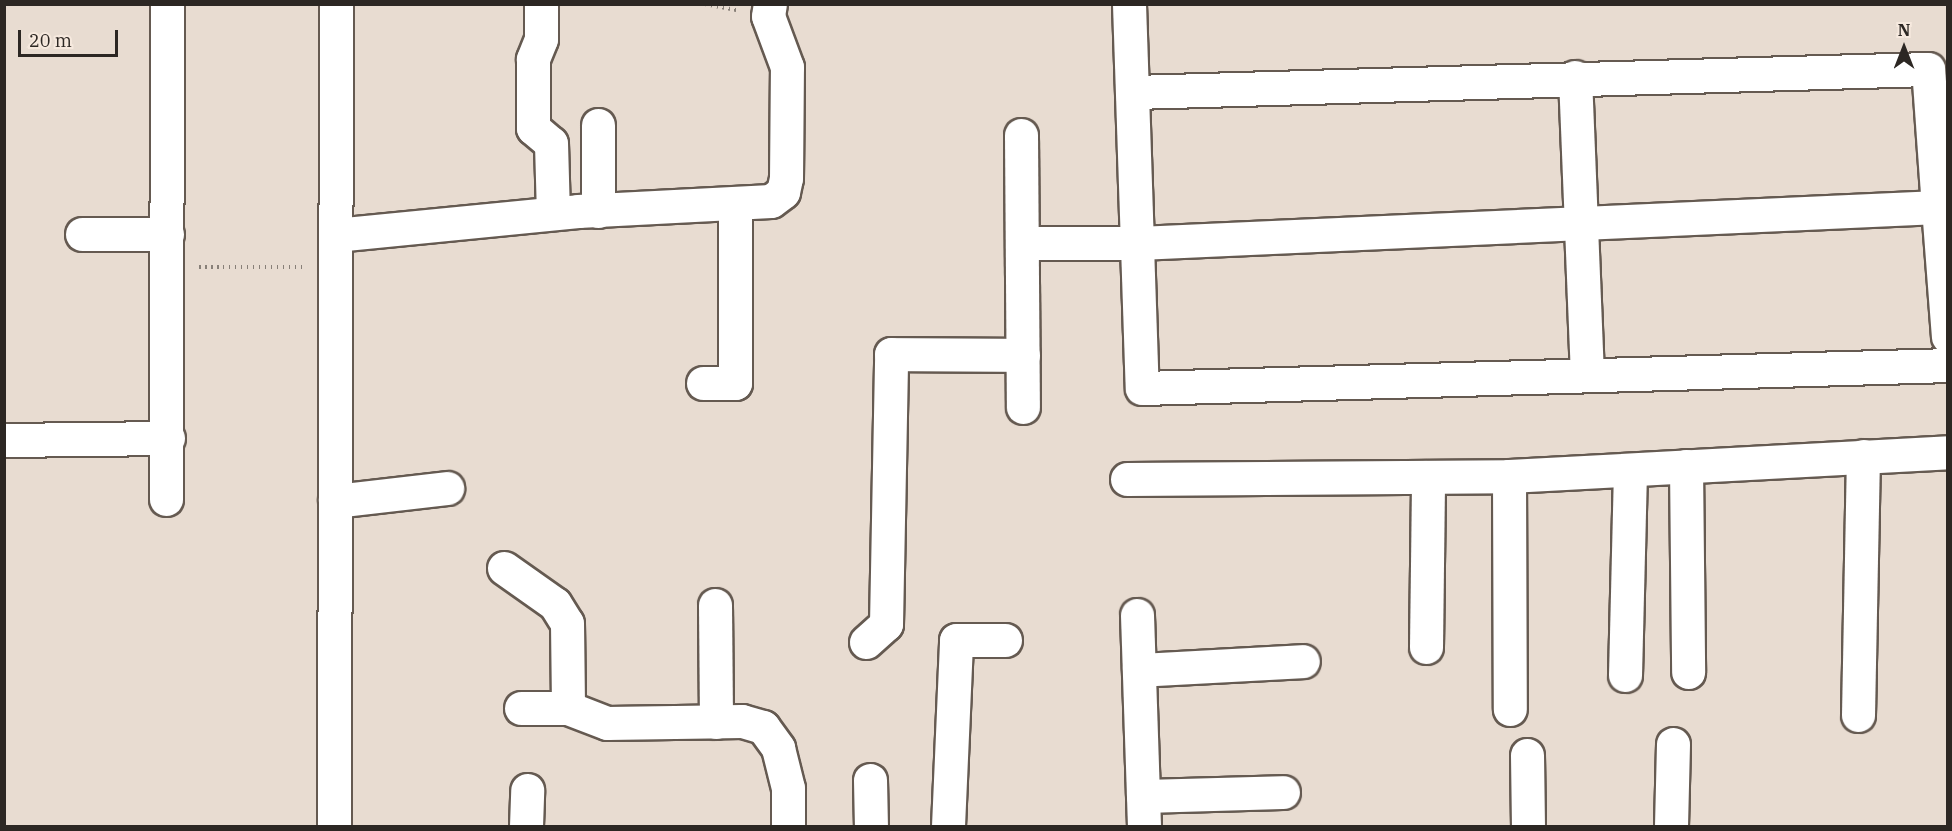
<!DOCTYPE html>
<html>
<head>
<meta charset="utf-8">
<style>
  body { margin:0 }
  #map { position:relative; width:1952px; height:831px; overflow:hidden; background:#e8dcd1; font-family:"IBM Plex Serif",serif }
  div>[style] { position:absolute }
  .path>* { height:4px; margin-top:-2px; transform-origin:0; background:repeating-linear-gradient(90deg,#888078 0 1.5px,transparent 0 6px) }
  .roads { filter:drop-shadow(2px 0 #655a51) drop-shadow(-2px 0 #655a51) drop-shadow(0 2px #655a51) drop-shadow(0 -2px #655a51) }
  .minor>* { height:33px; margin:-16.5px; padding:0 16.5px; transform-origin:16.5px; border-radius:16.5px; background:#fff }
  span { translate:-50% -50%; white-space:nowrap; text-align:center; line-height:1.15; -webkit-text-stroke:5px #f6e9de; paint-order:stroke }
  .frame { position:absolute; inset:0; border:6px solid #2c2723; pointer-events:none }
  .north { position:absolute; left:1874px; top:18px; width:60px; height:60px; -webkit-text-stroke:4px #f6e9de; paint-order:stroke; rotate:0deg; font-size:16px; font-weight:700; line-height:24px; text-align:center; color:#2c2723 }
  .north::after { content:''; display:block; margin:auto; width:21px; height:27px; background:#2c2723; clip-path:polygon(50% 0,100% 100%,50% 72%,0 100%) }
  .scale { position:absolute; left:18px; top:30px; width:100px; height:27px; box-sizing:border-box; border:3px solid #2c2723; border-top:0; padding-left:8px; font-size:18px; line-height:21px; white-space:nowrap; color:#2c2723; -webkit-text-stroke:4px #f6e9de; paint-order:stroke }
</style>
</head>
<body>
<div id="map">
  <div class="path">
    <div style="left:705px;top:4px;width:32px;rotate:11deg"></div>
    <div style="left:199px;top:267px;width:103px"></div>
  </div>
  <div class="roads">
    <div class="minor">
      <div style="left:541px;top:4px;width:35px;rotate:90deg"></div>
      <div style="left:541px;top:39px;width:22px;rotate:112deg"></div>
      <div style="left:533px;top:59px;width:69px;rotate:90deg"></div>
      <div style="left:533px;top:128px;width:23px;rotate:40deg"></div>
      <div style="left:551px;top:143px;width:70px;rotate:88.4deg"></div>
      <div style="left:1129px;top:4px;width:384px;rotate:88.1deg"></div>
      <div style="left:1142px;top:388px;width:806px;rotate:-1.63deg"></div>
      <div style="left:1575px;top:77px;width:298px;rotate:87.7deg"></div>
      <div style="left:598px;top:125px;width:86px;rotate:90deg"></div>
      <div style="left:1021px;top:135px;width:272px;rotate:89.6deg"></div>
      <div style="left:1948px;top:208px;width:10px;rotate:-174deg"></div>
      <div style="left:1938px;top:207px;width:130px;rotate:85.6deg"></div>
      <div style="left:82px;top:234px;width:85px"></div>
      <div style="left:335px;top:235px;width:244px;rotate:-5.6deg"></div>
      <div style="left:578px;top:211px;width:193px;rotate:-3deg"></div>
      <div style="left:771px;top:201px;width:15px;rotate:-37deg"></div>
      <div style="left:783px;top:192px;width:14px;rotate:-78deg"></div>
      <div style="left:786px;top:178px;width:111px;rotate:-89.5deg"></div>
      <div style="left:787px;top:67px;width:54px;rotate:-110.4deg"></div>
      <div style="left:768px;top:16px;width:12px;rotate:-81deg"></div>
      <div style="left:1022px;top:243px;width:116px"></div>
      <div style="left:1138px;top:243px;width:801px;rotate:-2.58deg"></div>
      <div style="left:1938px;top:207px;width:138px;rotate:-94.1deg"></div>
      <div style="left:1928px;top:69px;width:795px;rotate:178.34deg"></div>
      <div style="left:703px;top:383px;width:32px"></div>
      <div style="left:735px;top:383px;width:178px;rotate:-90deg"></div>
      <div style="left:4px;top:440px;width:164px;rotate:-0.7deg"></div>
      <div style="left:1686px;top:466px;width:206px;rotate:89.4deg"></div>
      <div style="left:1509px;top:476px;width:233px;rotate:89.8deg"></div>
      <div style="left:1127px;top:479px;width:382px;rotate:-0.4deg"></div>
      <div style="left:1509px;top:476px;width:440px;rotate:-3.1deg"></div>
      <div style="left:166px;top:499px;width:495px;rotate:-89.9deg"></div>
      <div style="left:335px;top:501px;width:113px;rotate:-6.6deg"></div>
      <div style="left:504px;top:568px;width:62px;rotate:35.2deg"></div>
      <div style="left:555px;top:604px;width:22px;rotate:58deg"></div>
      <div style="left:567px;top:623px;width:85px;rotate:89.3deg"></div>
      <div style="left:715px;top:605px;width:117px;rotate:89.5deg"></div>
      <div style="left:1137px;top:615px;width:211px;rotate:88.1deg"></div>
      <div style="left:866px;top:642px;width:27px;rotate:-42deg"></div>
      <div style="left:886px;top:624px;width:270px;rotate:-88.9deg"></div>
      <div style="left:891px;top:354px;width:132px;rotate:0.4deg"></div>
      <div style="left:1426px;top:647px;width:170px;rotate:-89.3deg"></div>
      <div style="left:1139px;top:670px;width:164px;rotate:-3.1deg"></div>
      <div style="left:1625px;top:675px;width:205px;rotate:-88.6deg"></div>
      <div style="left:521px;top:708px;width:47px"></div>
      <div style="left:568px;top:708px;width:42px;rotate:21deg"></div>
      <div style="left:607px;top:723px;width:135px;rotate:-0.8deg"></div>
      <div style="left:742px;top:721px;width:22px;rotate:16deg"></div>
      <div style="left:763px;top:727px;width:26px;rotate:54deg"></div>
      <div style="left:778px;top:748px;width:41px;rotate:76deg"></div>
      <div style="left:788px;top:788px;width:38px;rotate:90deg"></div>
      <div style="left:1858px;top:715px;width:259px;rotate:-88.9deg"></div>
      <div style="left:1527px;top:755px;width:71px;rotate:89.2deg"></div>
      <div style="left:870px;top:780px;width:46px;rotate:88.8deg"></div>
      <div style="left:1143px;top:796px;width:140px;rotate:-1.6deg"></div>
      <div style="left:334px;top:826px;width:822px;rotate:-89.86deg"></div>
      <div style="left:526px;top:826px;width:36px;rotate:-88deg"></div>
      <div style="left:948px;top:826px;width:186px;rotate:-87.5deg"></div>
      <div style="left:956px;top:640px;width:49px"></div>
      <div style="left:1671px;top:826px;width:82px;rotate:-88.6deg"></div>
    </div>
  </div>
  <div class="frame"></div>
  <div class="north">N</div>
  <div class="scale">20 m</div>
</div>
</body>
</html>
